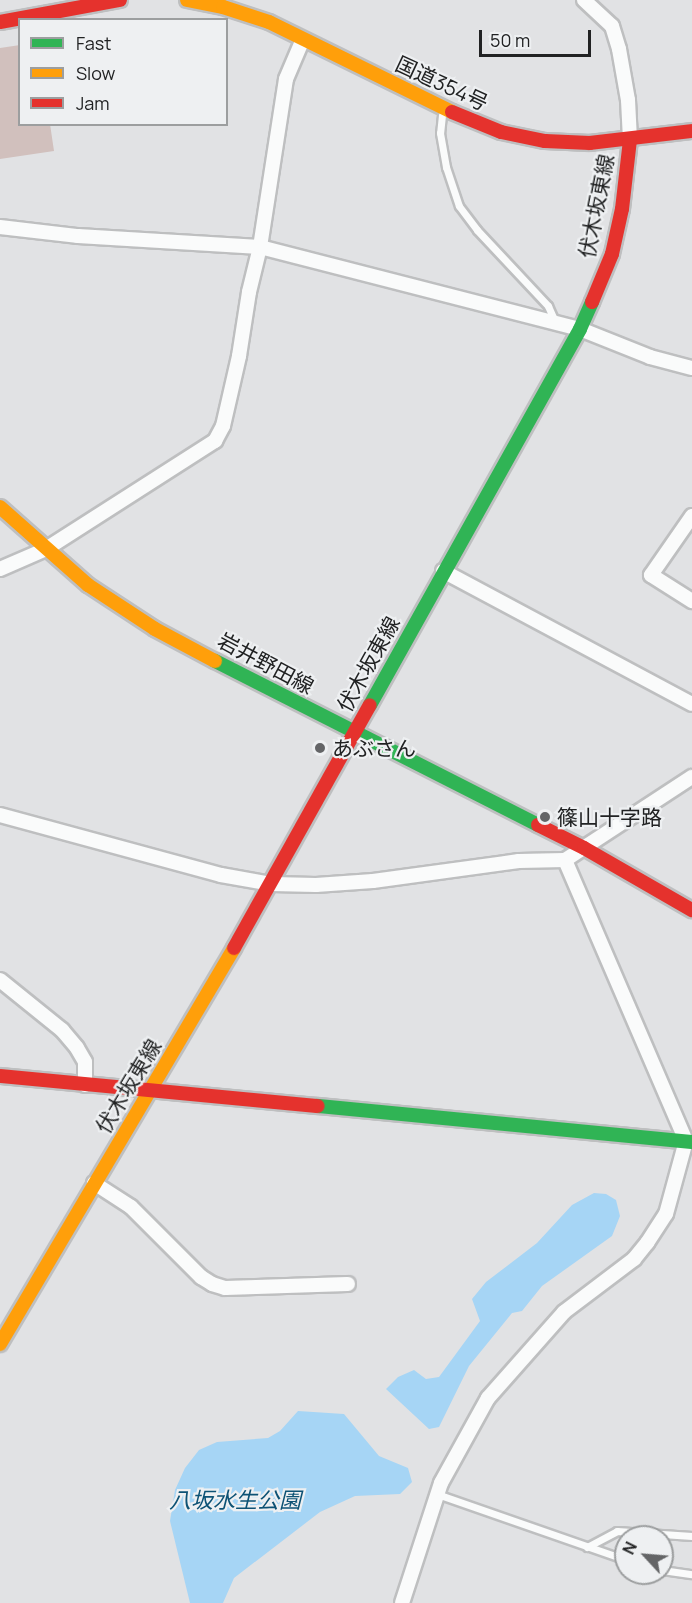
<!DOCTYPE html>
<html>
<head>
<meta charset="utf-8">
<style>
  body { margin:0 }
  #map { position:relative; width:692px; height:1603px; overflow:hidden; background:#e1e2e4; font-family:Manrope,"Noto Sans JP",sans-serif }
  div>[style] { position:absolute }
  .water>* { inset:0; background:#a6d5f5 }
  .building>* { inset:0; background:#d1c0bd }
  .roads { filter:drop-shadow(2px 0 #bebfc0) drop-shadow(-2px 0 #bebfc0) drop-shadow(0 2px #bebfc0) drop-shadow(0 -2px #bebfc0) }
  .lane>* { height:7px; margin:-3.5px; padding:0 3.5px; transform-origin:3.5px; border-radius:3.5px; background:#fafbfb }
  .street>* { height:14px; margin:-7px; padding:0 7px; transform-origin:7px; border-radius:7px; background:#fafbfb }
  .fast>* { height:14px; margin:-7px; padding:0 7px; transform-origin:7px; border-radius:7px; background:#30b455 }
  .slow>* { height:14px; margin:-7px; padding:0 7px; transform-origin:7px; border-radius:7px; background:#ff9f0a }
  .jam>* { height:14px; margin:-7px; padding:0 7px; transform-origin:7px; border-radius:7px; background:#e5322d }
  .dots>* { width:16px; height:16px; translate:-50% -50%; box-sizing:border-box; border:3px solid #eef0f2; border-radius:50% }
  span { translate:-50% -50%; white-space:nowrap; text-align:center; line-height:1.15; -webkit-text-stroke:4.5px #eef0f2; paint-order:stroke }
  .street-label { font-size:21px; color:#212223 }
  .poi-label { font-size:21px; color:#212223 }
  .left { translate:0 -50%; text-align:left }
  .water-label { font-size:22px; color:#0d5275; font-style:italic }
  .legend { position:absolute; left:18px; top:18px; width:210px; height:108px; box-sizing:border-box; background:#eef0f2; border:2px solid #9c9e9f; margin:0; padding:8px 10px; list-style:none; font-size:18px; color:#212223 }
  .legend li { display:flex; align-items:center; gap:12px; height:30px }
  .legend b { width:30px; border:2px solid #9c9e9f }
  .north { position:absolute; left:614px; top:1525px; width:60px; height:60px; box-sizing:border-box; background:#eef0f2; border:2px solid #9c9e9f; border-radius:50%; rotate:296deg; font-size:16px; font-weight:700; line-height:24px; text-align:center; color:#212223 }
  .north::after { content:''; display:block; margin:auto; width:21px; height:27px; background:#646567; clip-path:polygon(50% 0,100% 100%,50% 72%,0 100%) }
  .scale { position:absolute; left:479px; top:30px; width:112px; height:27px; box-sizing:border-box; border:3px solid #212223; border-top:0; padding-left:8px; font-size:18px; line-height:21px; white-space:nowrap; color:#212223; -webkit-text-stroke:4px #eef0f2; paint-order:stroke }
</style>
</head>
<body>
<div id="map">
  <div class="water">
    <div style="clip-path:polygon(594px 1193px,606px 1194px,616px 1200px,620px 1216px,612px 1236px,542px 1286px,522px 1311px,512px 1313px,469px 1366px,439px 1427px,429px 1429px,386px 1389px,398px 1377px,414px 1370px,426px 1379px,439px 1377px,480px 1321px,472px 1299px,486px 1282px,537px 1243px,572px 1205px)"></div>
    <div style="clip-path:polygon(298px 1411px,344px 1414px,379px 1456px,408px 1468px,412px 1482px,400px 1494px,355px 1496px,320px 1512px,234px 1578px,223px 1603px,190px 1603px,170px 1521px,175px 1490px,185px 1468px,199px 1450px,217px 1442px,268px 1438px,280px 1431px)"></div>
  </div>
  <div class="building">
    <div style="clip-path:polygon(20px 45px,20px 124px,50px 124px,54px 151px,0 159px,0 48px)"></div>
  </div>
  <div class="roads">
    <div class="lane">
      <div style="left:442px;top:115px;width:18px;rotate:96deg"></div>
      <div style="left:440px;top:133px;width:35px;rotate:80deg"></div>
      <div style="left:446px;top:167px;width:41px;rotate:71.6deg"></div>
      <div style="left:459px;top:206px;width:30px;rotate:53deg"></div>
      <div style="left:477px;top:230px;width:104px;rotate:46.9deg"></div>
      <div style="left:548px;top:306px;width:17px;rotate:66deg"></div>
      <div style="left:437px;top:1494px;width:200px;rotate:19.2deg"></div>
      <div style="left:587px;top:1547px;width:34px;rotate:-28deg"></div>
      <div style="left:617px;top:1531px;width:75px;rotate:3.8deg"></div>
      <div style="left:662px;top:1570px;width:30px;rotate:8deg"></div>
    </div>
    <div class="street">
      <div style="left:584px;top:0;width:38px;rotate:43deg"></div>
      <div style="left:612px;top:26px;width:24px;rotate:73deg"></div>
      <div style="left:619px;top:49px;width:52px;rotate:80deg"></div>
      <div style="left:628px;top:100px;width:40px;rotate:87.1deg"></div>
      <div style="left:0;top:227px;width:79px;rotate:6.6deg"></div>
      <div style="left:78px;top:236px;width:182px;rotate:3.5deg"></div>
      <div style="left:260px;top:247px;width:330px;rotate:14.4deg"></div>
      <div style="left:580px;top:329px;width:75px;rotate:21.8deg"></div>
      <div style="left:650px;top:357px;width:43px;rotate:14.7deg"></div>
      <div style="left:692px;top:516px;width:72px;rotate:124.8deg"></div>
      <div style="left:651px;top:575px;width:49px;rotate:32.4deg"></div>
      <div style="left:0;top:569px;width:50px;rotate:-23.5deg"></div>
      <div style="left:46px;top:549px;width:201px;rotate:-32.6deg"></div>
      <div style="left:215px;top:441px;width:17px;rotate:-62deg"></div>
      <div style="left:223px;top:426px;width:72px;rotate:-77.1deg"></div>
      <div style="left:239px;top:356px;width:65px;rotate:-81.1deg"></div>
      <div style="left:249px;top:292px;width:46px;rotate:-76.3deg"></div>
      <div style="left:260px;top:247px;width:170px;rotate:-81.2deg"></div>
      <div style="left:286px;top:79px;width:43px;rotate:-67deg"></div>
      <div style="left:443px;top:571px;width:282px;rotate:28.1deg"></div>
      <div style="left:0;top:815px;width:229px;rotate:15.2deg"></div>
      <div style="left:221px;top:875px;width:52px;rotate:10deg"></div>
      <div style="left:272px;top:884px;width:44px;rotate:1.3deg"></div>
      <div style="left:316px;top:885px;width:57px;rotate:-4deg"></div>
      <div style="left:373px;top:881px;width:147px;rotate:-7.8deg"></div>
      <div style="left:519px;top:861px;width:46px;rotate:-1.2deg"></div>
      <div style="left:565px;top:860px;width:152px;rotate:-33.2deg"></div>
      <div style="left:0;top:980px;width:80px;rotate:38.9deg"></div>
      <div style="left:62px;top:1030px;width:23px;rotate:50deg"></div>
      <div style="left:77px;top:1048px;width:16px;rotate:60deg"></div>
      <div style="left:85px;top:1062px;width:23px;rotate:90deg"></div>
      <div style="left:94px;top:1183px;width:44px;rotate:33deg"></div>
      <div style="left:131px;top:1207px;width:99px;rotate:45deg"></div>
      <div style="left:201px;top:1277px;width:13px;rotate:32deg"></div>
      <div style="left:212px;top:1284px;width:14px;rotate:17deg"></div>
      <div style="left:225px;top:1288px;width:123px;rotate:-1.9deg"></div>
      <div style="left:402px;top:1603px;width:126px;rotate:-72deg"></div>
      <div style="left:441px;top:1483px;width:97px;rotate:-61.1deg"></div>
      <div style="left:488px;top:1398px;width:115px;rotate:-48.5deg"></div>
      <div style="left:564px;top:1312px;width:88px;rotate:-37.1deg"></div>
      <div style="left:634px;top:1259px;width:21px;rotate:-51deg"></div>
      <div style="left:647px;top:1243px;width:35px;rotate:-57deg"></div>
      <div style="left:666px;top:1214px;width:76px;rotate:-74.7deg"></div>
      <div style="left:686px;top:1141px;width:306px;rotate:-113.3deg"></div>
    </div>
    <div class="fast">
      <div style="left:215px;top:661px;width:362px;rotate:26.9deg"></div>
      <div style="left:370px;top:705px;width:431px;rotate:-60.8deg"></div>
      <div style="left:580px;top:329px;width:30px;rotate:-66deg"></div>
      <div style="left:318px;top:1106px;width:376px;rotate:5.5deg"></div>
    </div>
    <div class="slow">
      <div style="left:187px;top:0;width:37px;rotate:11deg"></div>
      <div style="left:223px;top:7px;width:48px;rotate:18.1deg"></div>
      <div style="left:269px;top:22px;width:204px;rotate:26.2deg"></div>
      <div style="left:0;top:507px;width:118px;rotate:41.6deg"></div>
      <div style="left:88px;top:585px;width:80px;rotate:33.3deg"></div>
      <div style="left:155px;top:629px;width:68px;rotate:28.1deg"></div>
      <div style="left:0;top:1344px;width:460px;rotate:-59.4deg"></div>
    </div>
    <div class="jam">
      <div style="left:0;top:22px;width:122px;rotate:-10.4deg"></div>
      <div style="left:452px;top:112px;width:53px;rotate:22.2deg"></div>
      <div style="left:501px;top:132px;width:45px;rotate:11.6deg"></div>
      <div style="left:545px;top:141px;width:45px;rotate:2.5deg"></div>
      <div style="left:590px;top:143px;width:103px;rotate:-6.7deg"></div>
      <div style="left:592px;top:302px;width:52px;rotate:-67.4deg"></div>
      <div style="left:612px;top:254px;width:46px;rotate:-77.5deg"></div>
      <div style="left:622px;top:209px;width:69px;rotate:-83.4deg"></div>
      <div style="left:538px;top:825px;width:51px;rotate:26.6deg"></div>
      <div style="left:584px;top:848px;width:125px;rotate:29.9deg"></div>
      <div style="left:234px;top:948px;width:278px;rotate:-60.8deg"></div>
      <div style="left:0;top:1076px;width:319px;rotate:5.4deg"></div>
    </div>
  </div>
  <div class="dots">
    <div style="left:320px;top:748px;background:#646567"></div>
    <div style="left:545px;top:817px;background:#646567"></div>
  </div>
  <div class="street-label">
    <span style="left:442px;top:83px;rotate:25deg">国道354号</span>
    <span style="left:596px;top:206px;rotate:-79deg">伏木坂東線</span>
    <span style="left:266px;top:663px;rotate:28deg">岩井野田線</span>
    <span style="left:368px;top:664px;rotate:-61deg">伏木坂東線</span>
    <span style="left:128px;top:1086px;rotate:-59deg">伏木坂東線</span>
  </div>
  <div class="poi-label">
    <span class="left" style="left:332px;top:748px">あぶさん</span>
    <span class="left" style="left:557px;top:817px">篠山十字路</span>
  </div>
  <div class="water-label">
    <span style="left:235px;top:1501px">八坂水生公園</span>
  </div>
  <ul class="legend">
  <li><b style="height:8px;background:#30b455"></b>Fast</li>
  <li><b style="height:8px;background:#ff9f0a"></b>Slow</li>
  <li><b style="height:8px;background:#e5322d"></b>Jam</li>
  </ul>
  <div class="north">N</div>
  <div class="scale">50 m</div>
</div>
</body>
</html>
